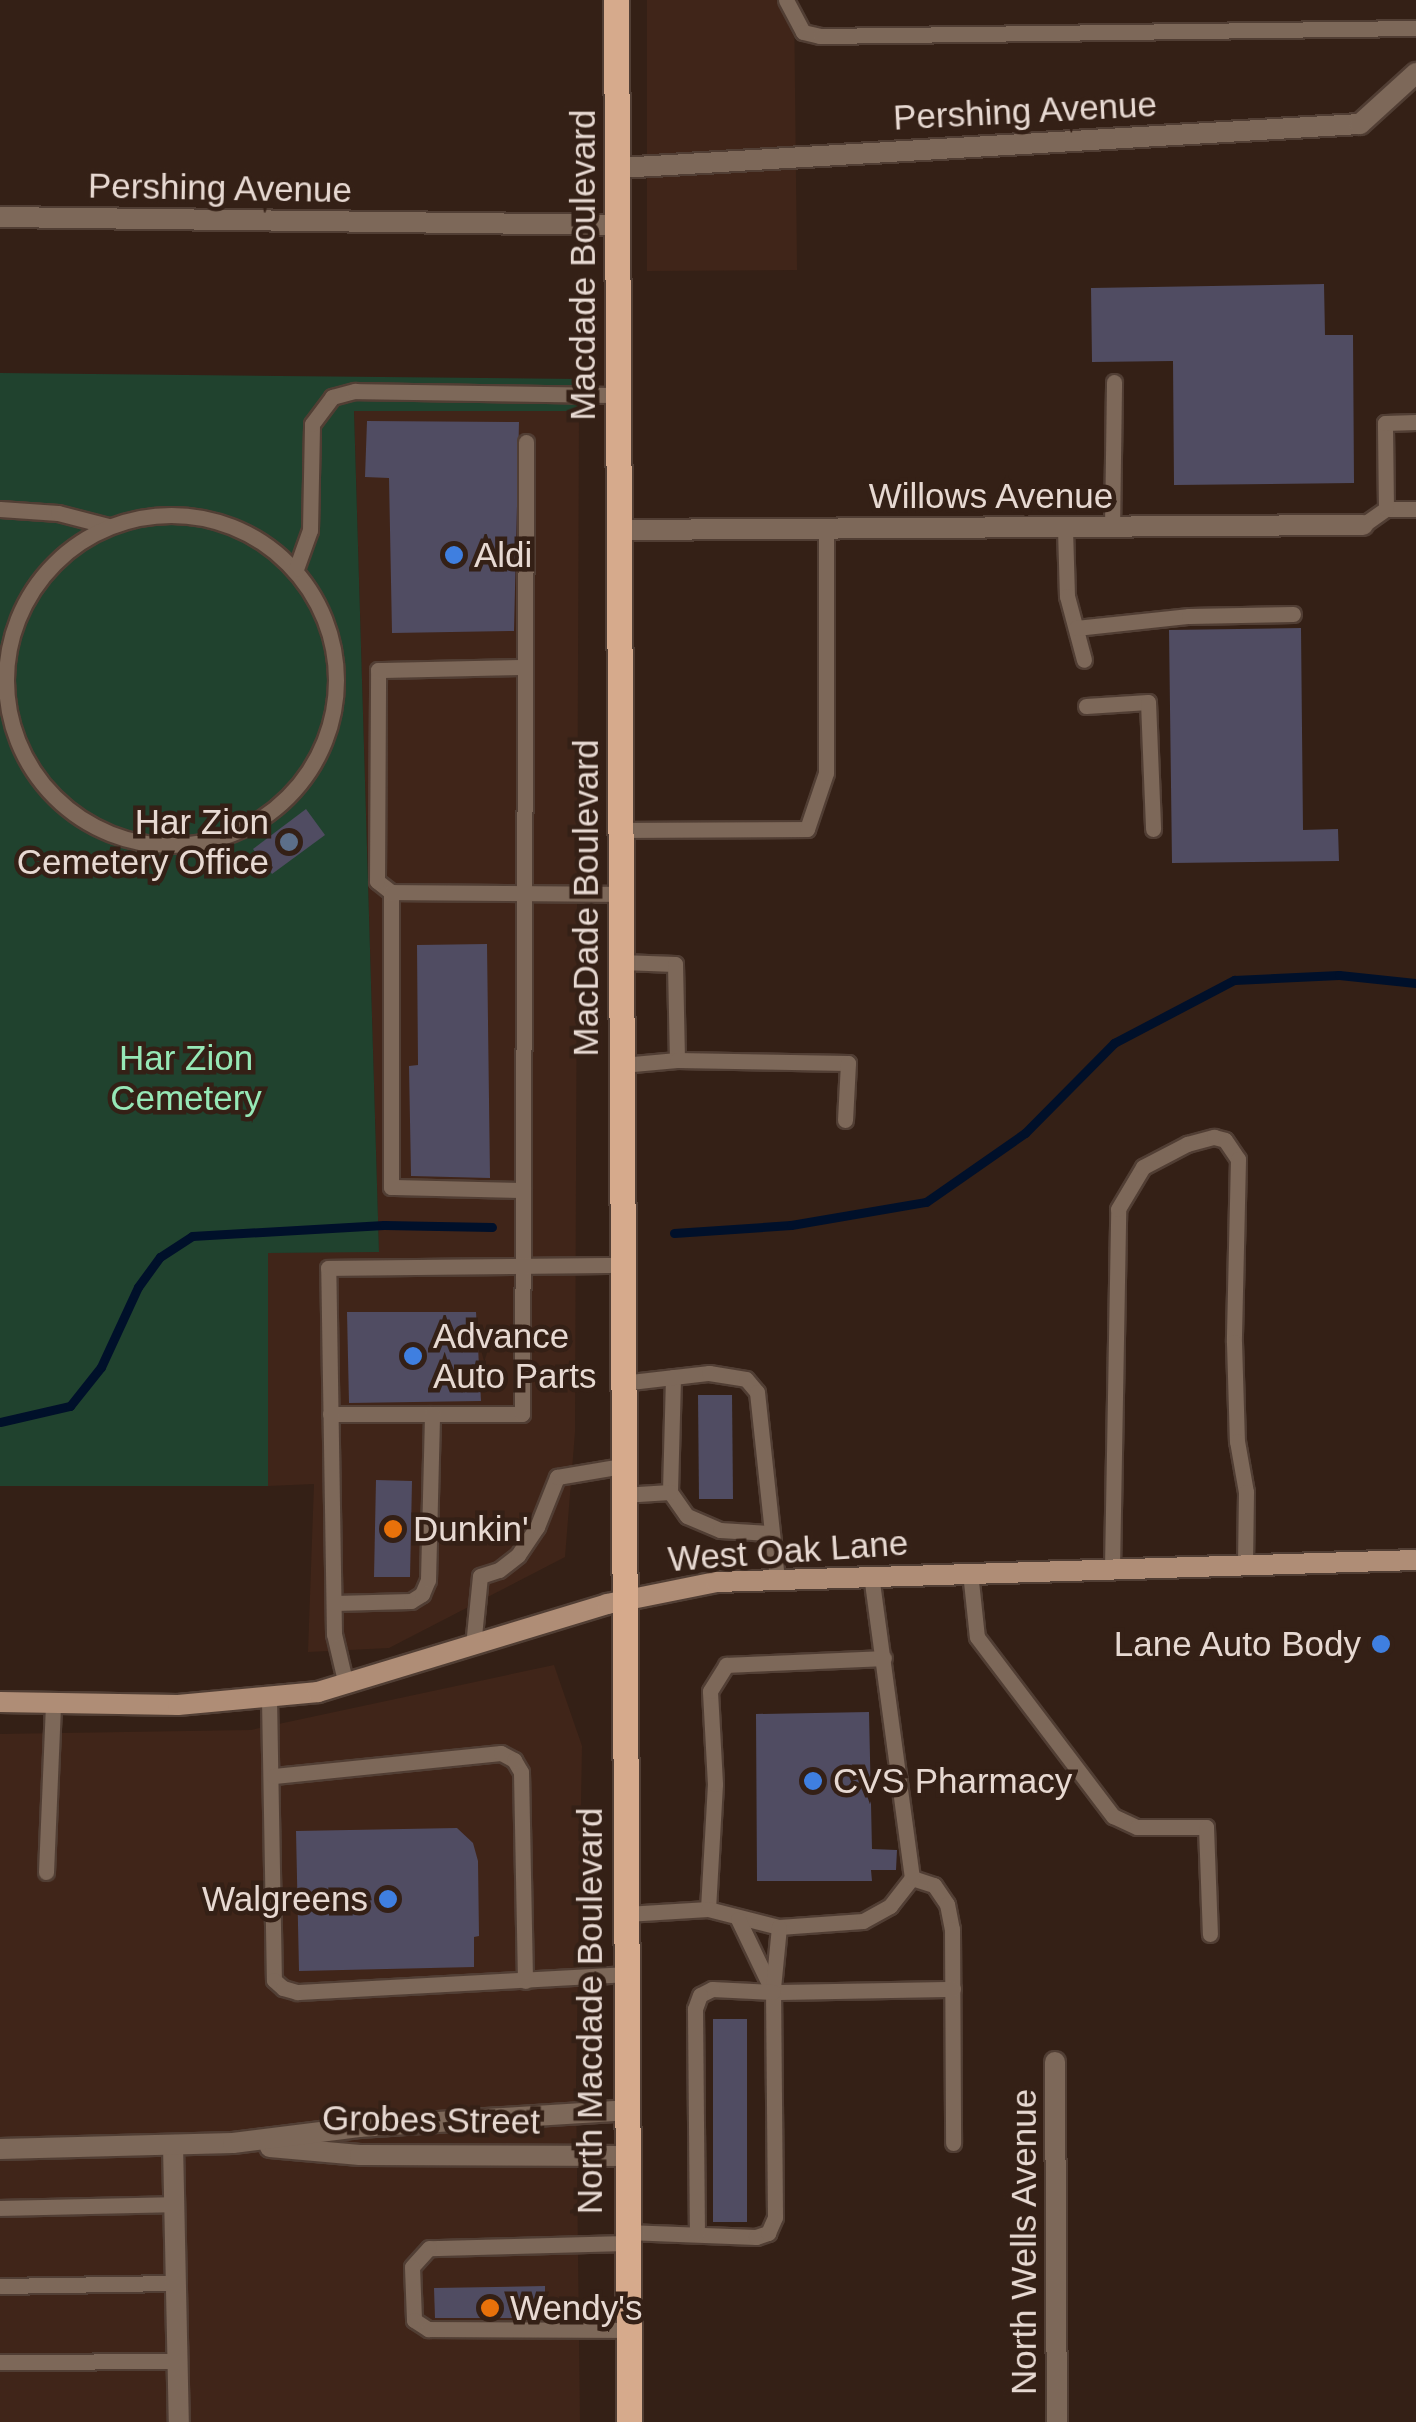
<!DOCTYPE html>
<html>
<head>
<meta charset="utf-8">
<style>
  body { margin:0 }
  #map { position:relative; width:1416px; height:2422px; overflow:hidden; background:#342016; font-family:Arial,sans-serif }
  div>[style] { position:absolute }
  .built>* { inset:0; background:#402519 }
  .green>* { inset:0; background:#20422e }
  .stream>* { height:9px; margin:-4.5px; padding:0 4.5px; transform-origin:4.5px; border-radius:4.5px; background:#00102a }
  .building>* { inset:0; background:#504c62 }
  .roads { filter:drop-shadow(2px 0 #513e34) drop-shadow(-2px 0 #513e34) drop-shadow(0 2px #513e34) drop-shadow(0 -2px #513e34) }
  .lane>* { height:15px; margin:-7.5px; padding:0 7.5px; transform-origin:7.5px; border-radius:7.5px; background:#7d6859 }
  .lane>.ring { margin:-7.5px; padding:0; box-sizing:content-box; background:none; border:15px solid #7d6859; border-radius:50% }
  .street>* { height:20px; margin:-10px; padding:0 10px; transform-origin:10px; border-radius:10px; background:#7d6859 }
  .secondary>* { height:20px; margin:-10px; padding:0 10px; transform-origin:10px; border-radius:10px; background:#af8d76 }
  .primary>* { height:25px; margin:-12.5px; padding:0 12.5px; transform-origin:12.5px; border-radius:12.5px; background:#d6aa8c }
  .dots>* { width:28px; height:28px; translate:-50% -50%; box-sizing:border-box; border:5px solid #342016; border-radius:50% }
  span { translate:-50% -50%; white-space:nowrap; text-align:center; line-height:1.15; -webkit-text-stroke:9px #342016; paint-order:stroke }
  .street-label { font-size:35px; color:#e7d9d2 }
  .poi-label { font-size:35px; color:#e7d9d2 }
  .left { translate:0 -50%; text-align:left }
  .right { translate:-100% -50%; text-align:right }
  .park-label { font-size:35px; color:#96e8b6 }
</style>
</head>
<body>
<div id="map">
  <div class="built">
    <div style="clip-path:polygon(647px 0,794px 0,797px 270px,647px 271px)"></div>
    <div style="clip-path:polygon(354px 410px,579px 411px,575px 1432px,565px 1557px,389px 1648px,308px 1652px,314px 1484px,268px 1486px,268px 1253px,379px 1251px)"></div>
    <div style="clip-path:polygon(554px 1665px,582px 1746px,576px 2083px,580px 2422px,0 2422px,0 1734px,251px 1730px)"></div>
  </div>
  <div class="green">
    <div style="clip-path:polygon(0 373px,579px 379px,579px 411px,354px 411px,379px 1252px,268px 1253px,268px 1486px,0 1486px)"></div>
  </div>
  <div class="stream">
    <div style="left:674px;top:1233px;width:117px;rotate:-3.9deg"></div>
    <div style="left:791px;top:1225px;width:137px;rotate:-9.7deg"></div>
    <div style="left:926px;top:1202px;width:121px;rotate:-34.9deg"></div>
    <div style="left:1025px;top:1133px;width:127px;rotate:-45.3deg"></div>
    <div style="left:1114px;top:1043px;width:136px;rotate:-27.7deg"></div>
    <div style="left:1234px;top:980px;width:105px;rotate:-2.7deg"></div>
    <div style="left:1339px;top:975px;width:77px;rotate:5.9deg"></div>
    <div style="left:0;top:1422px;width:72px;rotate:-12.9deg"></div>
    <div style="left:70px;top:1406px;width:50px;rotate:-51.5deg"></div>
    <div style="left:101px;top:1367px;width:88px;rotate:-65.2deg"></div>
    <div style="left:138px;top:1287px;width:37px;rotate:-54deg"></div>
    <div style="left:160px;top:1257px;width:38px;rotate:-33deg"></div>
    <div style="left:192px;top:1236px;width:192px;rotate:-3.3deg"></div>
    <div style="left:384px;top:1225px;width:108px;rotate:1.1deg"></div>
  </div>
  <div class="building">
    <div style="clip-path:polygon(1324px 284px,1325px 335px,1353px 335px,1354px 483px,1174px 485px,1173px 361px,1092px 362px,1091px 288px)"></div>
    <div style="clip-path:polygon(367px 421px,519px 422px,514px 631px,392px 633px,389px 478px,365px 477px)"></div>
    <div style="clip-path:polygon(1301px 628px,1303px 830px,1338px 829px,1339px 861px,1172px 863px,1169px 630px)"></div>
    <div style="clip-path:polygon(306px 809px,325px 835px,272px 874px,253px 849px)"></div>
    <div style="clip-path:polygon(487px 944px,490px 1178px,411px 1176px,409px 1066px,418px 1065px,417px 945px)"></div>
    <div style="clip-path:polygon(347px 1312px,476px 1312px,481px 1401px,349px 1403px)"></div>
    <div style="clip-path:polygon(698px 1395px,732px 1395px,733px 1499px,699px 1499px)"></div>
    <div style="clip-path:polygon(376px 1480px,412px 1481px,410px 1577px,374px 1577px)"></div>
    <div style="clip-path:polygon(869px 1712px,872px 1849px,897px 1850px,896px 1870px,871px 1870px,872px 1881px,757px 1881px,756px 1714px)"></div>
    <div style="clip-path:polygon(457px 1828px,473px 1843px,478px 1861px,479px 1936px,474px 1937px,474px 1967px,299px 1971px,296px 1831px)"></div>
    <div style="clip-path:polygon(713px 2019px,747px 2019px,747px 2222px,713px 2222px)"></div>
    <div style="clip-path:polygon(545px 2286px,545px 2318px,435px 2318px,434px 2288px)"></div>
  </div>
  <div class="roads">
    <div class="lane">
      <div style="left:786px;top:0;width:36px;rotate:62deg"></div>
      <div style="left:803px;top:32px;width:17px;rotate:13deg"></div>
      <div style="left:820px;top:36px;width:596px;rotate:-0.77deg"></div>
      <div style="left:0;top:509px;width:58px;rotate:3.9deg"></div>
      <div style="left:58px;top:513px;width:52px;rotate:14.6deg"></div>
      <div style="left:1386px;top:509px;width:30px"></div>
      <div class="ring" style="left:6px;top:515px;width:315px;height:315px"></div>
      <div style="left:1363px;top:525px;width:28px;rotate:-35deg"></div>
      <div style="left:1386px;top:509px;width:86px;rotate:-90.7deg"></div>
      <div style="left:1385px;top:423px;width:31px;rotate:-2deg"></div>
      <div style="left:1065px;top:529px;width:67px;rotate:88.3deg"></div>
      <div style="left:1067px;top:596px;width:66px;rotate:75.1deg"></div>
      <div style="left:1112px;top:529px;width:147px;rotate:-89.2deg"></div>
      <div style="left:296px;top:569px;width:41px;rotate:-70.3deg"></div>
      <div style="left:310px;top:530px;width:106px;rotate:-88.9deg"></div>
      <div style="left:312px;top:424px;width:34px;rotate:-53deg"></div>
      <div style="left:332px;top:397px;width:24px;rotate:-15deg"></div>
      <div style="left:355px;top:391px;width:265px;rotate:0.9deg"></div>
      <div style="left:1076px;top:628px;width:114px;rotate:-6.1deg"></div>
      <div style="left:1189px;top:616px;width:104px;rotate:-1.1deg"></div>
      <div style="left:1086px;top:706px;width:62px;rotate:-3.7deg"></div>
      <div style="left:1148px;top:702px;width:127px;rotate:87.7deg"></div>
      <div style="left:621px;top:830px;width:186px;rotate:-0.3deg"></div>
      <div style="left:807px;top:829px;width:59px;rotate:-71.3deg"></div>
      <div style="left:826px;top:773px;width:244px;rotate:-90deg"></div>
      <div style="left:391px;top:892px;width:18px;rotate:-142deg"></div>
      <div style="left:377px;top:881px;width:211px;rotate:-89.7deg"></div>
      <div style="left:378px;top:670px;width:146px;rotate:-1.2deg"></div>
      <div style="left:621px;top:962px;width:54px;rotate:2.1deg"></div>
      <div style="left:675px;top:964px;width:96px;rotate:88.8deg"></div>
      <div style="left:622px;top:1065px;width:55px;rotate:-5.2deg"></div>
      <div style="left:677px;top:1060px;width:171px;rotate:1deg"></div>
      <div style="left:848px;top:1063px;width:57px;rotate:93deg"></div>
      <div style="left:523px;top:1190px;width:132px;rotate:-178.7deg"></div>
      <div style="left:391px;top:1187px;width:295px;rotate:-90deg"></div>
      <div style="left:391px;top:892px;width:230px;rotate:0.5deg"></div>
      <div style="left:673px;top:1377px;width:115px;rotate:91.5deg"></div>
      <div style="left:670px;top:1492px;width:29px;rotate:55deg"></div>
      <div style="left:687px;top:1516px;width:36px;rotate:23deg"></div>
      <div style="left:720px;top:1530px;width:49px;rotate:3.5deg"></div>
      <div style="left:622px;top:1383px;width:88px;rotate:-6.6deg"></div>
      <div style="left:709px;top:1373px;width:37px;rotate:9deg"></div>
      <div style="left:746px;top:1379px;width:17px;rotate:50deg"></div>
      <div style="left:757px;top:1392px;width:187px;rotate:83.9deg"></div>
      <div style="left:330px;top:1414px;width:192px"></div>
      <div style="left:522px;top:1414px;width:972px;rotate:-89.76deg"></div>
      <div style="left:622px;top:1495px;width:48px;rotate:-3.6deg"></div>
      <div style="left:1112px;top:1568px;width:359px;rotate:-89deg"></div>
      <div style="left:1118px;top:1209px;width:49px;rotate:-59.2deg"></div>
      <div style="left:1143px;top:1167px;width:50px;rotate:-27.6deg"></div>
      <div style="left:1187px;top:1144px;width:28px;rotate:-15deg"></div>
      <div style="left:1214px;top:1137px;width:11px;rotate:15deg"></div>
      <div style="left:1225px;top:1140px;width:23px;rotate:56deg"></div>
      <div style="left:1238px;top:1159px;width:183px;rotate:91.3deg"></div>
      <div style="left:1234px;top:1342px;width:99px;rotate:88.3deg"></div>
      <div style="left:1237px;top:1441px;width:52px;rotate:80deg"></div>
      <div style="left:1246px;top:1492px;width:72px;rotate:90.8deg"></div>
      <div style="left:970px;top:1572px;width:65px;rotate:83.9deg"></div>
      <div style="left:977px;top:1637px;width:225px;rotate:52.8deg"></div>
      <div style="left:1113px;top:1816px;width:26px;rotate:25deg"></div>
      <div style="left:1137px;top:1827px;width:69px"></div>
      <div style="left:1206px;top:1827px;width:107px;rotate:87.9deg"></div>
      <div style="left:334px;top:1603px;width:77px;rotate:-1.5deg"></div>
      <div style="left:411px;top:1601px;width:13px;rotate:-32deg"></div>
      <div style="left:422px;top:1594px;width:15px;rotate:-67deg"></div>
      <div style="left:428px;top:1580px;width:166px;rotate:-88.6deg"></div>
      <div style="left:473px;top:1646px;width:70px;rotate:-84.3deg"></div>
      <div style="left:480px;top:1576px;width:20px;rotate:-18deg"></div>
      <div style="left:499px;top:1570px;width:24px;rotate:-38deg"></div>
      <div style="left:518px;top:1555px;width:34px;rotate:-56deg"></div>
      <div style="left:537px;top:1527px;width:54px;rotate:-68.2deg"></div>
      <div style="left:557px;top:1477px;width:66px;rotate:-9.6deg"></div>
      <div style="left:346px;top:1685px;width:52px;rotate:-103.2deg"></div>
      <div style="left:334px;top:1634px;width:366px;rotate:-90.9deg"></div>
      <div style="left:328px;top:1268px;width:295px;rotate:-0.6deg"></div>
      <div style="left:269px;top:1698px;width:282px;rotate:89deg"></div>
      <div style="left:274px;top:1980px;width:12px;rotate:42deg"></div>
      <div style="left:283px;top:1988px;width:15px;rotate:16deg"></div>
      <div style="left:297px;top:1992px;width:329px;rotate:-3.1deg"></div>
      <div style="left:274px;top:1776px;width:228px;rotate:-5.8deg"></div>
      <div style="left:501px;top:1753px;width:15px;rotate:28deg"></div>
      <div style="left:514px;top:1760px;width:14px;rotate:60deg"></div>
      <div style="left:521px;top:1772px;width:209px;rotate:88.9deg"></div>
      <div style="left:46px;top:1872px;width:169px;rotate:-87.6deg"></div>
      <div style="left:912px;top:1878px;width:23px;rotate:18deg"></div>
      <div style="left:934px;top:1885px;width:23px;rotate:56deg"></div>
      <div style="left:947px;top:1904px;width:25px;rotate:79deg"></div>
      <div style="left:952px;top:1929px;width:214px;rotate:89.7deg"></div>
      <div style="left:708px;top:1909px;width:125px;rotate:-86.8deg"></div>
      <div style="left:715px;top:1784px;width:93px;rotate:-93.1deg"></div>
      <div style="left:710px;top:1691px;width:31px;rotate:-58deg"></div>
      <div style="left:726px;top:1665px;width:158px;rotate:-2.5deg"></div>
      <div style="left:626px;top:1914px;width:82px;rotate:-3.5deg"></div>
      <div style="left:708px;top:1909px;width:73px;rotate:14.2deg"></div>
      <div style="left:779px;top:1927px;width:84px;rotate:-4.1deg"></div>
      <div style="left:863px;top:1921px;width:31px;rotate:-29deg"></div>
      <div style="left:890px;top:1906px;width:36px;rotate:-52deg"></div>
      <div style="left:912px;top:1878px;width:306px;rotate:-97.7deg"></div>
      <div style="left:738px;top:1919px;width:81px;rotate:64.4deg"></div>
      <div style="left:773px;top:1988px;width:61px;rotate:-84.4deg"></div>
      <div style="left:773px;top:1992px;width:180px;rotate:-1deg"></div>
      <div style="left:0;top:2208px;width:174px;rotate:-1.3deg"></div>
      <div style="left:626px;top:2232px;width:130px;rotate:2.2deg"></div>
      <div style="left:756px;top:2237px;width:13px;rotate:-18deg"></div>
      <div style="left:768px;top:2233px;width:17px;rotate:-66deg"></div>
      <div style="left:775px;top:2217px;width:225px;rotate:-90.5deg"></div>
      <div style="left:773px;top:1992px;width:61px;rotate:-177.2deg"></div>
      <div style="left:712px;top:1989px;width:13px;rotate:153deg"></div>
      <div style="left:700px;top:1995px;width:15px;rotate:110deg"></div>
      <div style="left:695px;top:2009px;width:224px;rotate:89.5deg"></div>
      <div style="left:626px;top:2243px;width:197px;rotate:178.5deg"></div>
      <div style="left:429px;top:2248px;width:25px;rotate:132deg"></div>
      <div style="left:412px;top:2267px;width:53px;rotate:87.8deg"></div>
      <div style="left:414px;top:2320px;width:17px;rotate:33deg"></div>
      <div style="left:428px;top:2329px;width:200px;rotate:0.3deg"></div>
      <div style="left:0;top:2286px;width:176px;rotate:-1deg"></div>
      <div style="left:0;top:2362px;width:177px;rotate:-0.3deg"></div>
    </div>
    <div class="street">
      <div style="left:619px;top:168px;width:742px;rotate:-3.4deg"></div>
      <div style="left:1360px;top:124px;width:76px;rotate:-42.3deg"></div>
      <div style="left:0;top:217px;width:619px;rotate:0.74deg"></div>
      <div style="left:619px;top:530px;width:744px;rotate:-0.39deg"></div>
      <div style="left:1055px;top:2062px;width:360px;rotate:89.7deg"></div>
      <div style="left:173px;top:2145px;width:277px;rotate:88.8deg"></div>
      <div style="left:270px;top:2147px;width:90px;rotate:5.1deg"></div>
      <div style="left:360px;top:2155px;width:267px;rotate:0.2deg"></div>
      <div style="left:0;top:2149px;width:233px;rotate:-1.5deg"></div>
      <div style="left:233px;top:2143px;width:127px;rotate:-7.2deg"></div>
      <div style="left:359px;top:2127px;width:268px;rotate:-3.6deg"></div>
    </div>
    <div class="secondary">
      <div style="left:0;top:1702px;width:178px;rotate:1deg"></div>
      <div style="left:178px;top:1705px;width:141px;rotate:-5.3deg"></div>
      <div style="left:318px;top:1692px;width:302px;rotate:-16.9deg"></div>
      <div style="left:607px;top:1604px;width:111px;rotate:-11.4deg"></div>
      <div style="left:716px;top:1582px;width:700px;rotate:-1.8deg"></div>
    </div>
    <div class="primary">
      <div style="left:616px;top:0;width:2422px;rotate:89.69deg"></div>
    </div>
  </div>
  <div class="dots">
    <div style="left:454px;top:555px;background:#3f7fe0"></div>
    <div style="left:289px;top:842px;background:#5c6f8a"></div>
    <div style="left:413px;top:1356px;background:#3f7fe0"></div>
    <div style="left:393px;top:1529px;background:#e8710a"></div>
    <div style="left:1381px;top:1644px;background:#3f7fe0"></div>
    <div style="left:813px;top:1781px;background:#3f7fe0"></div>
    <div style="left:388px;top:1899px;background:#3f7fe0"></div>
    <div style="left:490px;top:2308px;background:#e8710a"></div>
  </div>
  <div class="street-label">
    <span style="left:1025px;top:111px;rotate:-3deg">Pershing Avenue</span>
    <span style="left:220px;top:188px;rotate:1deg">Pershing Avenue</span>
    <span style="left:583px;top:265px;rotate:-90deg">Macdade Boulevard</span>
    <span style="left:991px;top:496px">Willows Avenue</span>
    <span style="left:586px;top:898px;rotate:-90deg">MacDade Boulevard</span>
    <span style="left:788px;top:1551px;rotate:-4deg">West Oak Lane</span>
    <span style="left:590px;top:2011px;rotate:-90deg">North Macdade Boulevard</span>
    <span style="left:431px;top:2120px;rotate:1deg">Grobes Street</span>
    <span style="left:1024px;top:2242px;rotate:-90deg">North Wells Avenue</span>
  </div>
  <div class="poi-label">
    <span class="left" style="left:474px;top:555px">Aldi</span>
    <span class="right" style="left:269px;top:842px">Har Zion<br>Cemetery Office</span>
    <span class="left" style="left:433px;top:1356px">Advance<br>Auto Parts</span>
    <span class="left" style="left:413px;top:1529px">Dunkin'</span>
    <span class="right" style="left:1361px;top:1644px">Lane Auto Body</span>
    <span class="left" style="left:833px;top:1781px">CVS Pharmacy</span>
    <span class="right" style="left:368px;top:1899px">Walgreens</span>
    <span class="left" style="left:510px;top:2308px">Wendy's</span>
  </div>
  <div class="park-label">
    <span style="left:186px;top:1078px">Har Zion<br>Cemetery</span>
  </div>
</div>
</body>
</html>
